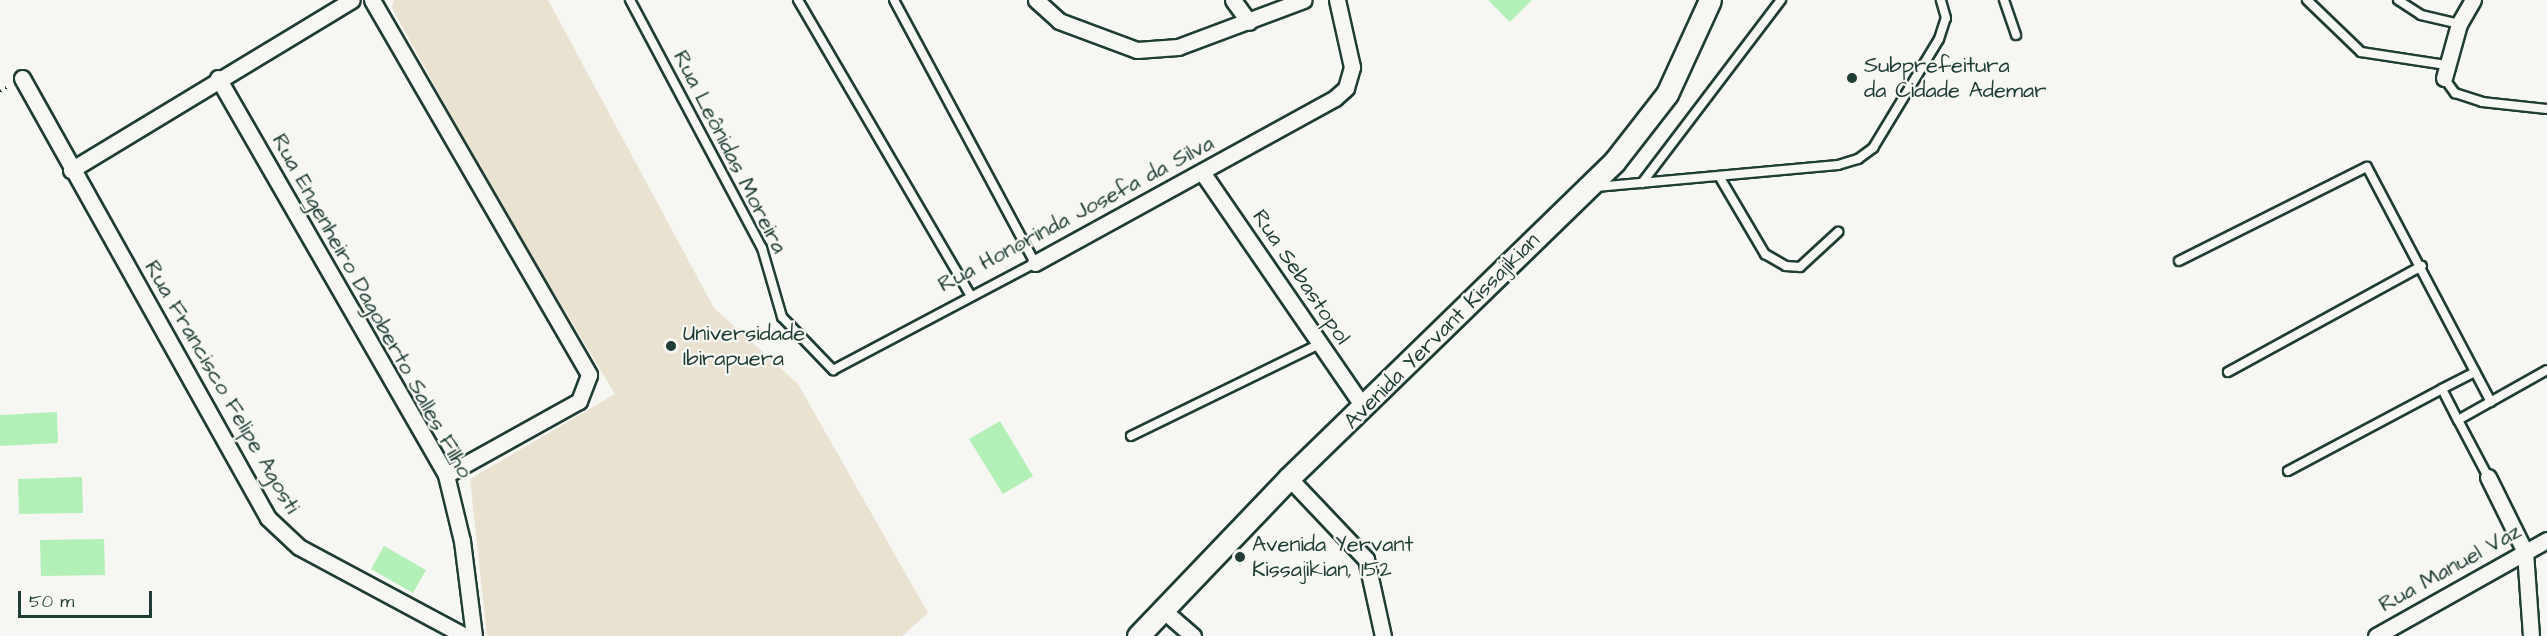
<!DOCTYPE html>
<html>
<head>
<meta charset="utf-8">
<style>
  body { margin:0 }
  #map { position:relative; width:2547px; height:636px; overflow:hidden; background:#f6f6f2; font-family:"Architects Daughter",sans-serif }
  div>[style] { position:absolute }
  .built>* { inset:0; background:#eae2d1 }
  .green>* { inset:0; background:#b2f0b7 }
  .path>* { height:3px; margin-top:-1.5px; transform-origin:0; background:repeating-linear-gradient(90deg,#1f3d34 0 1.5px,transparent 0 6px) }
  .roads { filter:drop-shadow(2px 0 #1f3d34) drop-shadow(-2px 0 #1f3d34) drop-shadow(0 2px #1f3d34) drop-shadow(0 -2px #1f3d34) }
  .service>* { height:8px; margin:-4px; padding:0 4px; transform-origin:4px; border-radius:4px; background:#f6f6f2 }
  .minor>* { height:15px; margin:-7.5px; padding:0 7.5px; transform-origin:7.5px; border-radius:7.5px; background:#f6f6f2 }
  .secondary>* { height:21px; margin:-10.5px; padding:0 10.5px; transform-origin:10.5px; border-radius:10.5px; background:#f6f6f2 }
  .dots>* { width:16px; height:16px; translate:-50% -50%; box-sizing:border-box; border:3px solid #f6f6f2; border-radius:50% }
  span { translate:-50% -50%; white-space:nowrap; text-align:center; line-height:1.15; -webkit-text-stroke:4.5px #f6f6f2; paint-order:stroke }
  .poi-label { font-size:22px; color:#1f3d34 }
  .left { translate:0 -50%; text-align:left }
  .street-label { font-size:22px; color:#1f3d34 }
  .scale { position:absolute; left:18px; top:591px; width:134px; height:27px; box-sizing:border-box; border:3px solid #1f3d34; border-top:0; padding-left:8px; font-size:18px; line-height:21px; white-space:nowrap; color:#1f3d34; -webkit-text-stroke:4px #f6f6f2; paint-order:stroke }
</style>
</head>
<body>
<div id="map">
  <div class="built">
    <div style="clip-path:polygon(394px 0,548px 0,714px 308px,798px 384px,928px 613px,902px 636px,487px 636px,470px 479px,615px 394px,491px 188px,392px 8px)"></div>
  </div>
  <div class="green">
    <div style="clip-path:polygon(1488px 0,1532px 0,1510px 22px)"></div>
    <div style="clip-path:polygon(57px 412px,58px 443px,0 446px,0 415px)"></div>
    <div style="clip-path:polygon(1000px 421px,1033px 476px,1003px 494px,969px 439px)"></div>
    <div style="clip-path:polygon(82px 477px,83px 513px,19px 514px,18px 479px)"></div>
    <div style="clip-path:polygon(104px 539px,105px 575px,41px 576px,40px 540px)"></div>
    <div style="clip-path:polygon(384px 546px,426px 570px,413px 593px,371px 569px)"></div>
  </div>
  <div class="path">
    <div style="left:0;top:91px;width:9px;rotate:-32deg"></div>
  </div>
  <div class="roads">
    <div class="service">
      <div style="left:630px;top:0;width:281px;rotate:62deg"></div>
      <div style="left:762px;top:248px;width:72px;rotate:73.8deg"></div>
      <div style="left:782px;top:317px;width:74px;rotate:46.1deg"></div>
      <div style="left:833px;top:370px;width:229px;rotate:-27.9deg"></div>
      <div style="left:1035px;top:263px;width:298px;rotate:-118.2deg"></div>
      <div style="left:798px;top:0;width:343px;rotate:59.7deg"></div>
      <div style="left:2004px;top:0;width:37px;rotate:71deg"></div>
      <div style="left:2307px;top:0;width:75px;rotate:43.9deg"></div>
      <div style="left:2361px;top:52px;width:86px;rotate:8.7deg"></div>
      <div style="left:2398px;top:0;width:27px;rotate:33deg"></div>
      <div style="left:2421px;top:15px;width:39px;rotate:13deg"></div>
      <div style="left:2444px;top:78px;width:19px;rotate:54deg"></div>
      <div style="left:2455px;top:93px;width:28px;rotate:18deg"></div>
      <div style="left:2482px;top:102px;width:65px;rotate:6.1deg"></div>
      <div style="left:1719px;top:176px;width:91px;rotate:59.5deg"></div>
      <div style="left:1765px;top:254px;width:24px;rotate:30deg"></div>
      <div style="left:1786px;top:266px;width:14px;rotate:4deg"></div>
      <div style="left:1800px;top:267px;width:52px;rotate:-42.6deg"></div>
      <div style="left:1642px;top:183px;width:230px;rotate:-52.8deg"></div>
      <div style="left:1596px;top:187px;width:243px;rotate:-5.2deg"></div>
      <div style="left:1838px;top:165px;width:21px;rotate:-17deg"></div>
      <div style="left:1858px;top:159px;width:19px;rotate:-36deg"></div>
      <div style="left:1873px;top:148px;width:127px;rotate:-58.8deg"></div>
      <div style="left:1939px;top:39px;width:22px;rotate:-72deg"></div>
      <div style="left:1946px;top:18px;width:19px;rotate:-106deg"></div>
      <div style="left:2179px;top:261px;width:210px;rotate:-26.6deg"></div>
      <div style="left:2367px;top:167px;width:232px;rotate:62.2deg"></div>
      <div style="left:2228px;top:372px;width:221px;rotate:-28.7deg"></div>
      <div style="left:2491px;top:402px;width:34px;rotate:-118deg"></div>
      <div style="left:2475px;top:372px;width:37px;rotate:153deg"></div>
      <div style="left:2442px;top:389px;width:35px;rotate:63deg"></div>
      <div style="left:2458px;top:420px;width:102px;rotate:-29.3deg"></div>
      <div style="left:2458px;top:420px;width:64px;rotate:62.2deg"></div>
      <div style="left:1131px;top:436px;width:210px;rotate:-26deg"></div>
      <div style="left:2288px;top:471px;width:174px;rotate:-28deg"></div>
    </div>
    <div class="minor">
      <div style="left:372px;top:0;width:433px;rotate:59.9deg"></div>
      <div style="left:589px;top:375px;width:28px;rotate:111deg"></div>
      <div style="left:579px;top:401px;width:152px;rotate:150.9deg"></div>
      <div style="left:1036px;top:0;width:31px;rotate:42deg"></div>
      <div style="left:1059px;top:21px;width:83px;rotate:20.4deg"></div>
      <div style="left:1137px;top:50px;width:41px;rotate:-4.2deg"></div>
      <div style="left:1178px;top:47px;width:134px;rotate:-20.5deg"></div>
      <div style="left:1233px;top:0;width:27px;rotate:54deg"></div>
      <div style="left:22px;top:78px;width:504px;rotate:60.79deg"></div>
      <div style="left:268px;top:518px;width:42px;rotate:43.1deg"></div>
      <div style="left:299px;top:547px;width:188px;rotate:28.2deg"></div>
      <div style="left:218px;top:78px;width:458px;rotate:60.1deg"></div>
      <div style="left:446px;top:475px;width:68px;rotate:76.4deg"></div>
      <div style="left:462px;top:541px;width:96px;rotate:82.8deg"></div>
      <div style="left:2444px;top:78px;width:56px;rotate:-74.5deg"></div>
      <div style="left:2459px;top:24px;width:28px;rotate:-60deg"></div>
      <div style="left:71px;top:170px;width:328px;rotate:-31.2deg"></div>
      <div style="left:1202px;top:172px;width:286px;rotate:55.5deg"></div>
      <div style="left:1035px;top:263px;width:342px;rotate:-28.8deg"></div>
      <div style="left:1335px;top:98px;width:15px;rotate:-42deg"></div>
      <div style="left:1346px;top:88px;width:22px;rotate:-74deg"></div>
      <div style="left:1352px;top:67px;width:69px;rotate:-102.6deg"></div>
      <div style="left:2488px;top:477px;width:84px;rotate:63.7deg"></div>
      <div style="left:2525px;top:552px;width:84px;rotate:85.9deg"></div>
      <div style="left:1289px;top:478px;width:112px;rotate:46.5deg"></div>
      <div style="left:1366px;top:559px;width:79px;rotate:77.6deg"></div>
      <div style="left:1163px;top:610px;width:40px;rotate:41deg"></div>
      <div style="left:2376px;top:636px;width:196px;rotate:-29.3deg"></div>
    </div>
    <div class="secondary">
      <div style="left:1138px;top:636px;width:219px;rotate:-46.3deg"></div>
      <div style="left:1289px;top:478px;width:453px;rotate:-44.2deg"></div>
      <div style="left:1614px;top:162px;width:86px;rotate:-52.1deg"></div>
      <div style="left:1667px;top:94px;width:103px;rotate:-65.4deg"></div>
    </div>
  </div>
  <div class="dots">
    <div style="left:1852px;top:78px;background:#1f3d34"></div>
    <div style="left:671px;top:346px;background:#1f3d34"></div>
    <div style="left:1240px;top:557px;background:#1f3d34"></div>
  </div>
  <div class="poi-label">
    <span class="left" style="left:1864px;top:78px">Subprefeitura<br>da Cidade Ademar</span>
    <span class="left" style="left:683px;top:346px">Universidade<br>Ibirapuera</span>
    <span class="left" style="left:1252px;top:557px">Avenida Yervant<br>Kissajikian, 152</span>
  </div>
  <div class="street-label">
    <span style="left:730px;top:152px;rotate:63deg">Rua Leônidas Moreira</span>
    <span style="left:1076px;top:214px;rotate:-28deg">Rua Honorinda Josefa da Silva</span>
    <span style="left:1301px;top:277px;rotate:56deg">Rua Sebastopol</span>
    <span style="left:372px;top:306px;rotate:61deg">Rua Engenheiro Dagoberto Salles Filho</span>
    <span style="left:1442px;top:331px;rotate:-45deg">Avenida Yervant Kissajikian</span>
    <span style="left:222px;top:387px;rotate:60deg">Rua Francisco Felipe Agosti</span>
    <span style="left:2450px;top:568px;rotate:-29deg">Rua Manuel Vaz</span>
  </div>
  <div class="scale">50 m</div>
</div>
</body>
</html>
